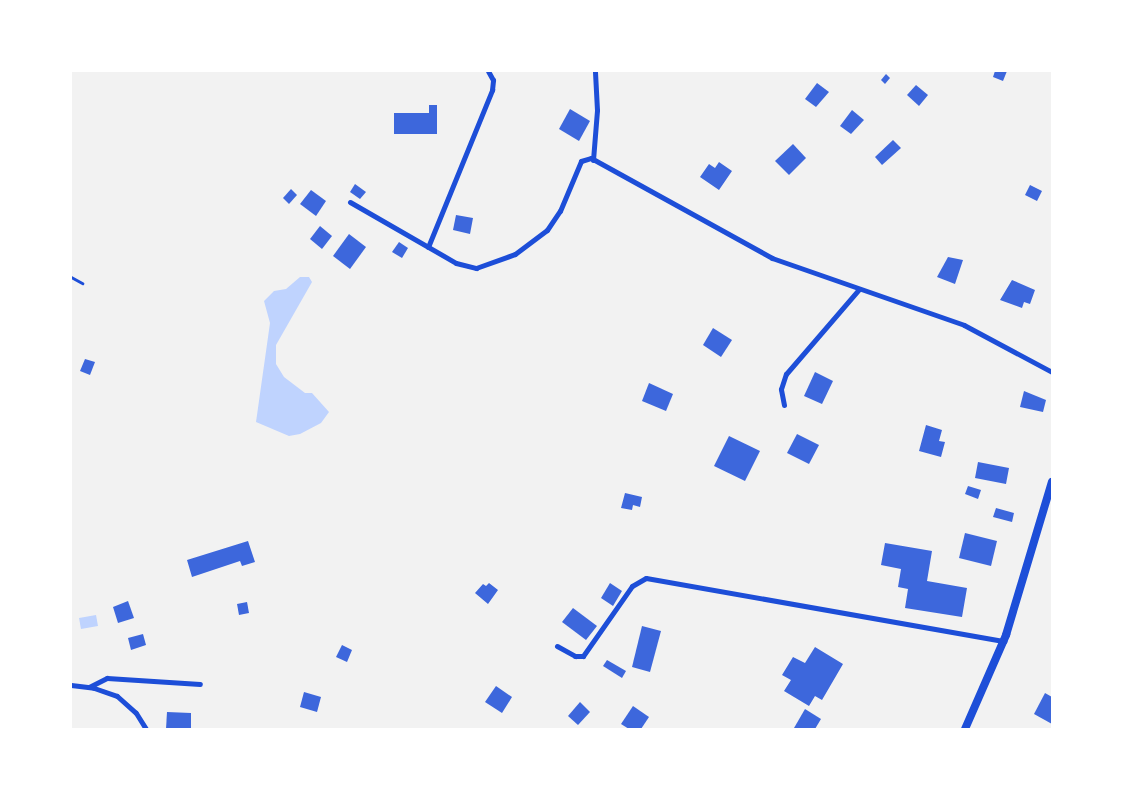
<!DOCTYPE html>
<html>
<head>
<meta charset="utf-8">
<style>
  body { margin:0 }
  #map { position:relative; width:1123px; height:800px; overflow:hidden; background:#f2f2f2; font-family:"Exo 2",sans-serif }
  div>[style] { position:absolute }
  .water>* { inset:0; background:#bfd3fe }
  .building>* { inset:0; background:#3d67dc }
  .service>* { height:3px; margin:-1.5px; padding:0 1.5px; transform-origin:1.5px; border-radius:1.5px; background:#1d4ed8 }
  .minor>* { height:5px; margin:-2.5px; padding:0 2.5px; transform-origin:2.5px; border-radius:2.5px; background:#1d4ed8 }
  .tertiary>* { height:8px; margin:-4px; padding:0 4px; transform-origin:4px; border-radius:4px; background:#1d4ed8 }
  span { translate:-50% -50%; white-space:nowrap; text-align:center; line-height:1.15; -webkit-text-stroke:4px #fff; paint-order:stroke }
  .frame { position:absolute; inset:0; border:72px solid #fff; pointer-events:none }
</style>
</head>
<body>
<div id="map">
  <div class="water">
    <div style="clip-path:polygon(300px 277px,309px 277px,312px 282px,276px 345px,276px 364px,284px 377px,305px 393px,312px 393px,329px 412px,321px 423px,300px 434px,289px 436px,256px 422px,270px 323px,264px 301px,274px 291px,286px 289px)"></div>
    <div style="clip-path:polygon(96px 615px,98px 626px,81px 629px,79px 618px)"></div>
  </div>
  <div class="building">
    <div style="clip-path:polygon(995px 71px,1007px 71px,1003px 81px,993px 77px)"></div>
    <div style="clip-path:polygon(886px 74px,890px 78px,885px 84px,881px 80px)"></div>
    <div style="clip-path:polygon(817px 83px,829px 92px,816px 107px,805px 99px)"></div>
    <div style="clip-path:polygon(916px 85px,928px 95px,919px 106px,907px 95px)"></div>
    <div style="clip-path:polygon(429px 105px,437px 105px,437px 134px,394px 134px,394px 113px,429px 113px)"></div>
    <div style="clip-path:polygon(570px 109px,590px 121px,579px 141px,559px 129px)"></div>
    <div style="clip-path:polygon(852px 110px,864px 120px,851px 134px,840px 126px)"></div>
    <div style="clip-path:polygon(893px 140px,901px 148px,882px 165px,875px 157px)"></div>
    <div style="clip-path:polygon(793px 144px,806px 158px,789px 175px,775px 161px)"></div>
    <div style="clip-path:polygon(719px 162px,732px 171px,719px 190px,700px 177px,709px 164px,715px 168px)"></div>
    <div style="clip-path:polygon(355px 184px,366px 192px,360px 199px,350px 192px)"></div>
    <div style="clip-path:polygon(1030px 185px,1042px 191px,1037px 201px,1025px 195px)"></div>
    <div style="clip-path:polygon(291px 189px,297px 195px,289px 204px,283px 198px)"></div>
    <div style="clip-path:polygon(311px 190px,326px 201px,316px 216px,300px 204px)"></div>
    <div style="clip-path:polygon(456px 215px,473px 218px,470px 234px,453px 230px)"></div>
    <div style="clip-path:polygon(320px 226px,332px 236px,322px 249px,310px 239px)"></div>
    <div style="clip-path:polygon(349px 234px,366px 247px,350px 269px,333px 256px)"></div>
    <div style="clip-path:polygon(399px 242px,408px 248px,402px 258px,392px 252px)"></div>
    <div style="clip-path:polygon(948px 257px,963px 260px,955px 284px,937px 277px)"></div>
    <div style="clip-path:polygon(1012px 280px,1035px 290px,1030px 304px,1024px 302px,1022px 308px,1000px 300px)"></div>
    <div style="clip-path:polygon(713px 328px,732px 340px,721px 357px,703px 345px)"></div>
    <div style="clip-path:polygon(85px 359px,95px 362px,90px 375px,80px 371px)"></div>
    <div style="clip-path:polygon(815px 372px,833px 381px,822px 404px,804px 396px)"></div>
    <div style="clip-path:polygon(649px 383px,673px 394px,666px 411px,642px 401px)"></div>
    <div style="clip-path:polygon(1024px 391px,1046px 400px,1043px 412px,1020px 407px)"></div>
    <div style="clip-path:polygon(926px 425px,942px 430px,939px 441px,945px 442px,941px 457px,919px 451px)"></div>
    <div style="clip-path:polygon(797px 434px,819px 445px,809px 464px,787px 453px)"></div>
    <div style="clip-path:polygon(729px 436px,760px 451px,745px 481px,714px 466px)"></div>
    <div style="clip-path:polygon(978px 462px,1009px 468px,1006px 484px,975px 478px)"></div>
    <div style="clip-path:polygon(968px 486px,981px 490px,978px 499px,965px 494px)"></div>
    <div style="clip-path:polygon(625px 493px,642px 497px,640px 507px,633px 505px,632px 510px,621px 508px)"></div>
    <div style="clip-path:polygon(996px 508px,1014px 513px,1012px 522px,993px 517px)"></div>
    <div style="clip-path:polygon(965px 533px,997px 541px,991px 566px,959px 558px)"></div>
    <div style="clip-path:polygon(248px 541px,255px 562px,242px 566px,240px 561px,192px 577px,187px 560px)"></div>
    <div style="clip-path:polygon(885px 543px,932px 551px,927px 581px,967px 588px,962px 617px,905px 608px,908px 589px,898px 587px,901px 569px,881px 565px)"></div>
    <div style="clip-path:polygon(489px 583px,498px 590px,488px 604px,475px 593px,483px 584px,486px 586px)"></div>
    <div style="clip-path:polygon(610px 583px,622px 591px,613px 606px,601px 598px)"></div>
    <div style="clip-path:polygon(128px 601px,134px 618px,118px 623px,113px 607px)"></div>
    <div style="clip-path:polygon(247px 602px,249px 613px,239px 615px,237px 604px)"></div>
    <div style="clip-path:polygon(573px 608px,597px 626px,586px 640px,562px 622px)"></div>
    <div style="clip-path:polygon(642px 626px,661px 631px,650px 672px,632px 667px)"></div>
    <div style="clip-path:polygon(143px 634px,146px 645px,131px 650px,128px 638px)"></div>
    <div style="clip-path:polygon(342px 645px,352px 650px,347px 662px,336px 657px)"></div>
    <div style="clip-path:polygon(815px 647px,843px 664px,822px 700px,815px 696px,809px 706px,784px 691px,791px 680px,782px 675px,793px 657px,805px 663px)"></div>
    <div style="clip-path:polygon(607px 660px,626px 671px,622px 678px,603px 666px)"></div>
    <div style="clip-path:polygon(496px 686px,512px 697px,502px 713px,485px 702px)"></div>
    <div style="clip-path:polygon(304px 692px,321px 697px,317px 712px,300px 707px)"></div>
    <div style="clip-path:polygon(1045px 693px,1052px 697px,1052px 724px,1034px 714px)"></div>
    <div style="clip-path:polygon(580px 702px,590px 712px,578px 725px,568px 716px)"></div>
    <div style="clip-path:polygon(633px 706px,649px 717px,641px 729px,629px 729px,621px 724px)"></div>
    <div style="clip-path:polygon(805px 709px,821px 719px,815px 729px,794px 728px)"></div>
    <div style="clip-path:polygon(167px 712px,191px 713px,191px 729px,166px 729px)"></div>
  </div>
  <div class="service">
    <div style="left:71px;top:277px;width:13px;rotate:29deg"></div>
  </div>
  <div class="minor">
    <div style="left:593px;top:160px;width:50px;rotate:-85.4deg"></div>
    <div style="left:597px;top:110px;width:39px;rotate:-93deg"></div>
    <div style="left:350px;top:202px;width:122px;rotate:29.9deg"></div>
    <div style="left:456px;top:263px;width:21px;rotate:14deg"></div>
    <div style="left:476px;top:268px;width:41px;rotate:-19.7deg"></div>
    <div style="left:515px;top:254px;width:40px;rotate:-37deg"></div>
    <div style="left:547px;top:230px;width:23px;rotate:-56deg"></div>
    <div style="left:560px;top:211px;width:54px;rotate:-67.2deg"></div>
    <div style="left:581px;top:161px;width:10px;rotate:-17deg"></div>
    <div style="left:591px;top:158px;width:207px;rotate:28.9deg"></div>
    <div style="left:772px;top:258px;width:203px;rotate:19.2deg"></div>
    <div style="left:964px;top:325px;width:100px;rotate:28.1deg"></div>
    <div style="left:428px;top:247px;width:170px;rotate:-67.8deg"></div>
    <div style="left:492px;top:90px;width:10px;rotate:-84deg"></div>
    <div style="left:493px;top:80px;width:10px;rotate:-119deg"></div>
    <div style="left:784px;top:405px;width:16px;rotate:-101deg"></div>
    <div style="left:781px;top:389px;width:16px;rotate:-72deg"></div>
    <div style="left:786px;top:374px;width:112px;rotate:-49.3deg"></div>
    <div style="left:557px;top:646px;width:21px;rotate:29deg"></div>
    <div style="left:575px;top:656px;width:8px"></div>
    <div style="left:583px;top:656px;width:85px;rotate:-55deg"></div>
    <div style="left:632px;top:586px;width:16px;rotate:-30deg"></div>
    <div style="left:646px;top:578px;width:364px;rotate:10deg"></div>
    <div style="left:71px;top:685px;width:23px;rotate:7deg"></div>
    <div style="left:94px;top:688px;width:24px;rotate:19deg"></div>
    <div style="left:117px;top:696px;width:25px;rotate:42deg"></div>
    <div style="left:136px;top:713px;width:19px;rotate:58deg"></div>
    <div style="left:89px;top:687px;width:20px;rotate:-27deg"></div>
    <div style="left:107px;top:678px;width:93px;rotate:3.7deg"></div>
  </div>
  <div class="tertiary">
    <div style="left:965px;top:729px;width:103px;rotate:-66.4deg"></div>
    <div style="left:1006px;top:635px;width:160px;rotate:-73.3deg"></div>
  </div>
  <div class="frame"></div>
</div>
</body>
</html>
